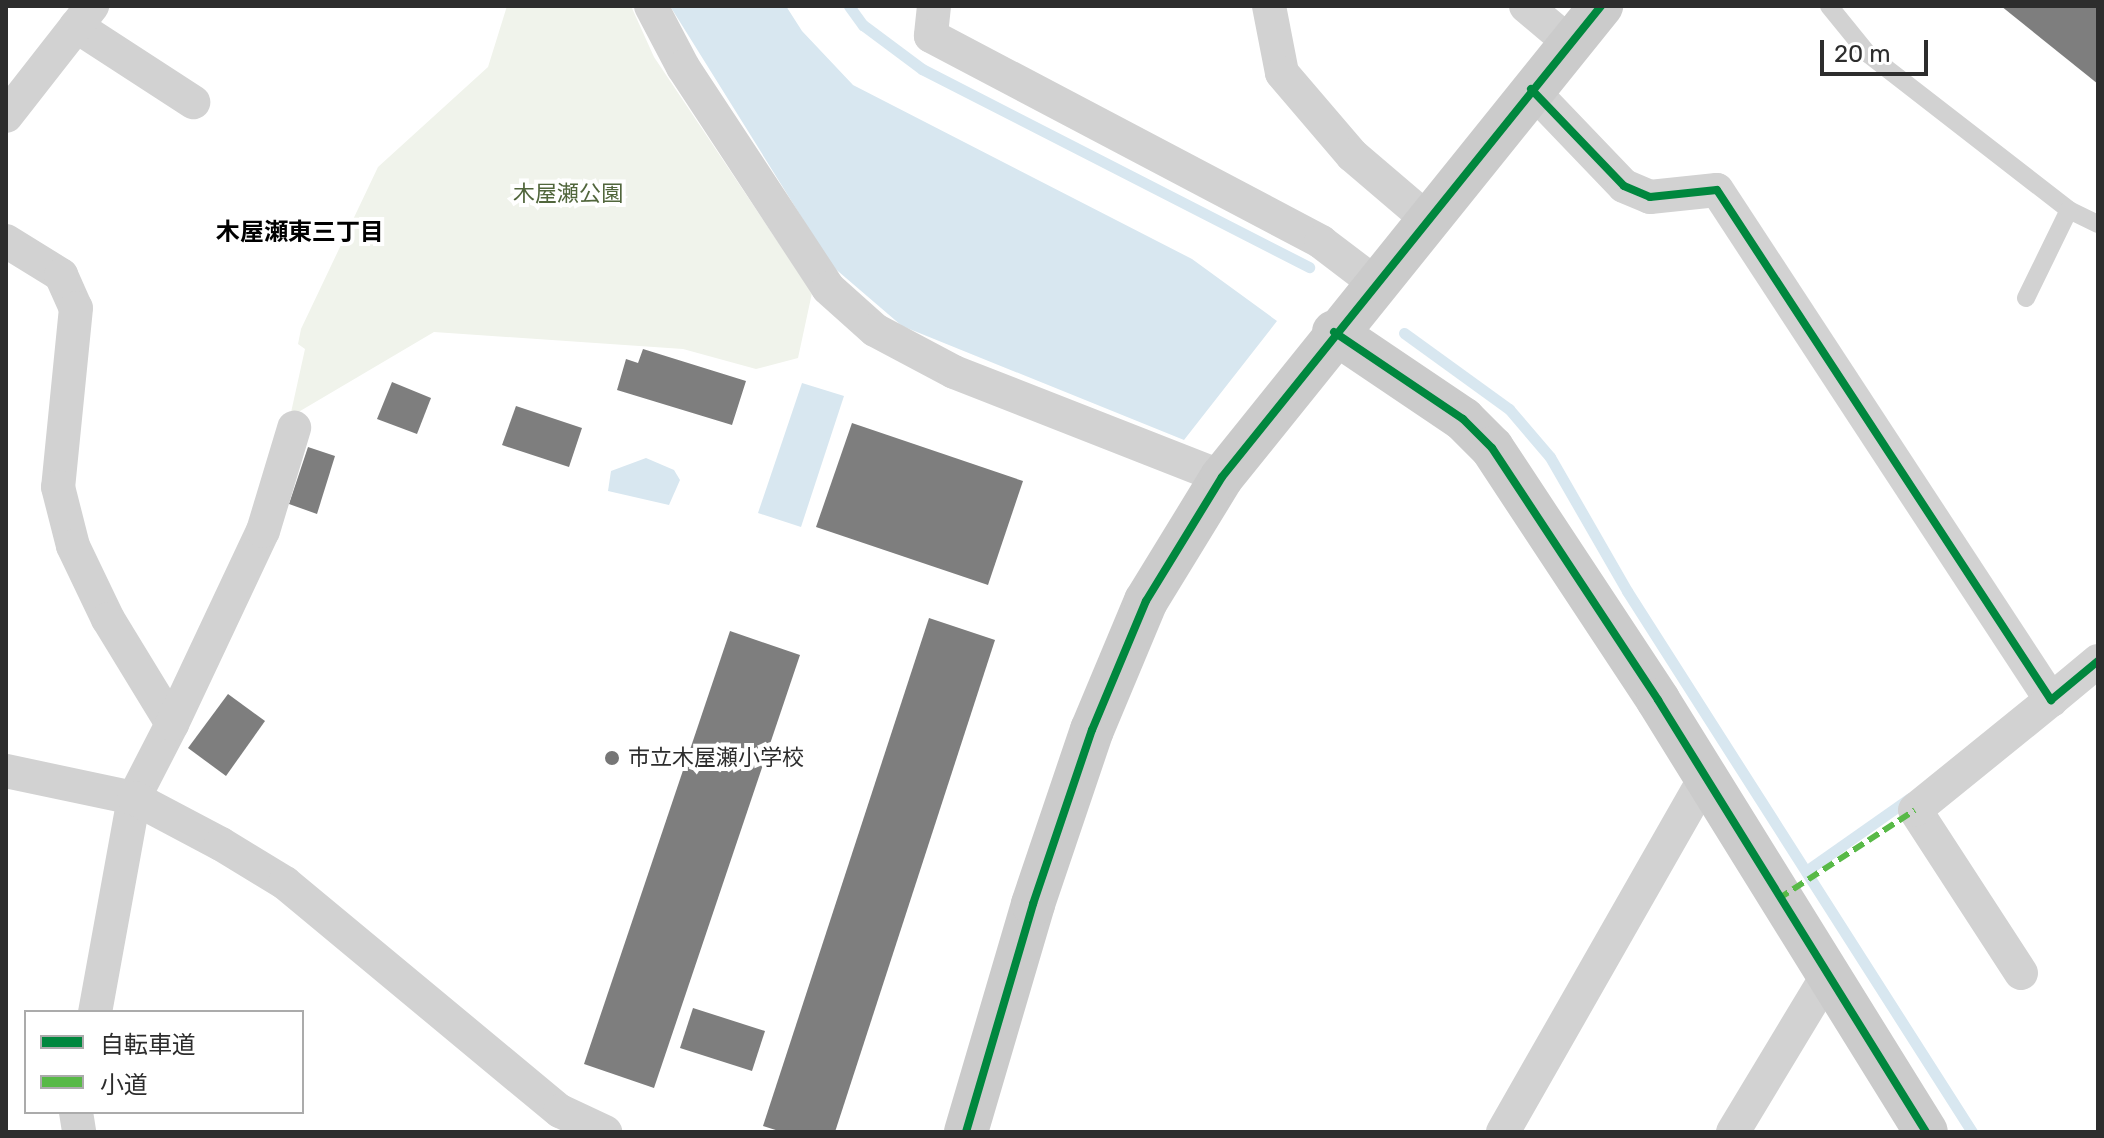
<!DOCTYPE html>
<html>
<head>
<meta charset="utf-8">
<style>
  body { margin:0 }
  #map { position:relative; width:2104px; height:1138px; overflow:hidden; background:#fff; font-family:Rubik,"Noto Sans JP",sans-serif }
  div>[style] { position:absolute }
  .green>* { inset:0; background:#f0f3eb }
  .water>* { inset:0; background:#d8e7f0 }
  .stream>* { height:11px; margin:-5.5px; padding:0 5.5px; transform-origin:5.5px; border-radius:5.5px; background:#d8e7f0 }
  .building>* { inset:0; background:#7e7e7e }
  .lane>* { height:18px; margin:-9px; padding:0 9px; transform-origin:9px; border-radius:9px; background:#d2d2d2 }
  .street>* { height:34px; margin:-17px; padding:0 17px; transform-origin:17px; border-radius:17px; background:#d2d2d2 }
  .secondary>* { height:44px; margin:-22px; padding:0 22px; transform-origin:22px; border-radius:22px; background:#cbcbcb }
  .quiet>* { height:6px; margin-top:-3px; transform-origin:0; background:repeating-linear-gradient(90deg,#58b947 0 12px,transparent 0 18px) }
  .cycleway>* { height:8px; margin:-4px; padding:0 4px; transform-origin:4px; border-radius:4px; background:#00873e }
  .dots>* { width:22px; height:22px; translate:-50% -50%; box-sizing:border-box; border:4px solid #fff; border-radius:50% }
  span { translate:-50% -50%; white-space:nowrap; text-align:center; line-height:1.15; -webkit-text-stroke:8px #fff; paint-order:stroke }
  .park-label { font-size:22px; color:#51663c }
  .poi-label { font-size:22px; color:#2d2d2d }
  .left { translate:0 -50%; text-align:left }
  .neighbourhood-label { font-size:24px; color:#000; font-weight:700 }
  .frame { position:absolute; inset:0; border:8px solid #2d2d2d; pointer-events:none }
  .legend { position:absolute; left:24px; top:1010px; width:280px; height:104px; box-sizing:border-box; background:#fff; border:2px solid #ababab; margin:0; padding:10px 14px; list-style:none; font-size:24px; color:#2d2d2d }
  .legend li { display:flex; align-items:center; gap:16px; height:40px }
  .legend b { width:40px; border:2px solid #ababab }
  .scale { position:absolute; left:1820px; top:40px; width:108px; height:36px; box-sizing:border-box; border:4px solid #2d2d2d; border-top:0; padding-left:10px; font-size:24px; line-height:28px; white-space:nowrap; color:#2d2d2d; -webkit-text-stroke:6px #fff; paint-order:stroke }
</style>
</head>
<body>
<div id="map">
  <div class="green">
    <div style="clip-path:polygon(507px 6px,631px 6px,654px 57px,812px 293px,798px 358px,756px 369px,683px 349px,434px 332px,290px 417px,305px 349px,298px 344px,301px 329px,378px 167px,488px 67px)"></div>
  </div>
  <div class="water">
    <div style="clip-path:polygon(670px 6px,786px 6px,802px 31px,853px 85px,1192px 259px,1277px 321px,1184px 440px,902px 326px,832px 266px)"></div>
    <div style="clip-path:polygon(802px 383px,844px 396px,801px 527px,758px 513px)"></div>
    <div style="clip-path:polygon(646px 458px,674px 470px,680px 480px,669px 505px,608px 491px,611px 471px)"></div>
  </div>
  <div class="stream">
    <div style="left:849px;top:6px;width:24px;rotate:54deg"></div>
    <div style="left:863px;top:25px;width:74px;rotate:36.7deg"></div>
    <div style="left:922px;top:69px;width:435px;rotate:27.1deg"></div>
    <div style="left:1404px;top:333px;width:130px;rotate:35.9deg"></div>
    <div style="left:1509px;top:409px;width:63px;rotate:49.5deg"></div>
    <div style="left:1550px;top:457px;width:155px;rotate:60.1deg"></div>
    <div style="left:1627px;top:591px;width:642px;rotate:57.47deg"></div>
    <div style="left:1806px;top:871px;width:127px;rotate:-35.1deg"></div>
  </div>
  <div class="building">
    <div style="clip-path:polygon(2001px 6px,2098px 6px,2098px 84px)"></div>
    <div style="clip-path:polygon(643px 349px,746px 381px,732px 425px,617px 390px,626px 359px,638px 363px)"></div>
    <div style="clip-path:polygon(392px 382px,431px 398px,417px 434px,377px 419px)"></div>
    <div style="clip-path:polygon(516px 406px,582px 428px,569px 467px,502px 445px)"></div>
    <div style="clip-path:polygon(852px 423px,1023px 481px,988px 585px,816px 527px)"></div>
    <div style="clip-path:polygon(308px 447px,335px 456px,317px 514px,289px 504px)"></div>
    <div style="clip-path:polygon(929px 618px,995px 640px,835px 1132px,782px 1132px,763px 1126px)"></div>
    <div style="clip-path:polygon(730px 631px,800px 655px,654px 1088px,584px 1064px)"></div>
    <div style="clip-path:polygon(228px 694px,265px 721px,226px 776px,188px 748px)"></div>
    <div style="clip-path:polygon(693px 1008px,765px 1031px,752px 1071px,680px 1048px)"></div>
  </div>
  <div class="lane">
    <div style="left:1829px;top:6px;width:62px;rotate:50.9deg"></div>
    <div style="left:1868px;top:54px;width:254px;rotate:37.8deg"></div>
    <div style="left:2069px;top:210px;width:32px;rotate:26deg"></div>
    <div style="left:2026px;top:298px;width:98px;rotate:-64deg"></div>
  </div>
  <div class="street">
    <div style="left:651px;top:6px;width:69px;rotate:62.3deg"></div>
    <div style="left:683px;top:67px;width:264px;rotate:56.7deg"></div>
    <div style="left:828px;top:288px;width:63px;rotate:41.8deg"></div>
    <div style="left:875px;top:330px;width:89px;rotate:28deg"></div>
    <div style="left:954px;top:372px;width:288px;rotate:21.4deg"></div>
    <div style="left:934px;top:6px;width:30px;rotate:96deg"></div>
    <div style="left:931px;top:36px;width:441px;rotate:27.8deg"></div>
    <div style="left:1321px;top:242px;width:68px;rotate:37.2deg"></div>
    <div style="left:1269px;top:6px;width:68px;rotate:79deg"></div>
    <div style="left:1282px;top:73px;width:108px;rotate:49.5deg"></div>
    <div style="left:1352px;top:155px;width:99px;rotate:40.5deg"></div>
    <div style="left:1526px;top:6px;width:57px;rotate:40.1deg"></div>
    <div style="left:76px;top:26px;width:140px;rotate:33deg"></div>
    <div style="left:1531px;top:89px;width:134px;rotate:46.2deg"></div>
    <div style="left:1624px;top:186px;width:28px;rotate:23deg"></div>
    <div style="left:1650px;top:197px;width:67px;rotate:-6deg"></div>
    <div style="left:1717px;top:190px;width:610px;rotate:56.78deg"></div>
    <div style="left:2051px;top:700px;width:61px;rotate:-39.7deg"></div>
    <div style="left:6px;top:116px;width:140px;rotate:-52deg"></div>
    <div style="left:6px;top:241px;width:65px;rotate:31.7deg"></div>
    <div style="left:61px;top:275px;width:36px;rotate:66deg"></div>
    <div style="left:76px;top:308px;width:180px;rotate:95.7deg"></div>
    <div style="left:58px;top:487px;width:61px;rotate:75.7deg"></div>
    <div style="left:73px;top:546px;width:81px;rotate:64.4deg"></div>
    <div style="left:108px;top:619px;width:123px;rotate:58.6deg"></div>
    <div style="left:172px;top:724px;width:83px;rotate:117.2deg"></div>
    <div style="left:134px;top:798px;width:218px;rotate:100.3deg"></div>
    <div style="left:172px;top:724px;width:213px;rotate:-64.8deg"></div>
    <div style="left:263px;top:531px;width:108px;rotate:-73.2deg"></div>
    <div style="left:6px;top:771px;width:131px;rotate:11.9deg"></div>
    <div style="left:134px;top:798px;width:98px;rotate:27.9deg"></div>
    <div style="left:221px;top:844px;width:75px;rotate:31.4deg"></div>
    <div style="left:285px;top:883px;width:357px;rotate:39.7deg"></div>
    <div style="left:560px;top:1111px;width:50px;rotate:25deg"></div>
    <div style="left:2021px;top:973px;width:194px;rotate:-123deg"></div>
    <div style="left:1915px;top:810px;width:175px;rotate:-39deg"></div>
    <div style="left:76px;top:1112px;width:20px;rotate:81deg"></div>
    <div style="left:1503px;top:1132px;width:408px;rotate:-60.3deg"></div>
    <div style="left:1733px;top:1132px;width:182px;rotate:-58.9deg"></div>
  </div>
  <div class="secondary">
    <div style="left:1334px;top:332px;width:156px;rotate:34deg"></div>
    <div style="left:1463px;top:419px;width:41px;rotate:45deg"></div>
    <div style="left:1492px;top:448px;width:302px;rotate:56.6deg"></div>
    <div style="left:1658px;top:700px;width:508px;rotate:58.19deg"></div>
    <div style="left:966px;top:1132px;width:238px;rotate:-73.6deg"></div>
    <div style="left:1033px;top:904px;width:184px;rotate:-71.3deg"></div>
    <div style="left:1092px;top:730px;width:140px;rotate:-67.3deg"></div>
    <div style="left:1146px;top:601px;width:145px;rotate:-58.5deg"></div>
    <div style="left:1222px;top:477px;width:605px;rotate:-51.18deg"></div>
  </div>
  <div class="quiet">
    <div style="left:1778px;top:899px;width:163px;rotate:-33deg"></div>
  </div>
  <div class="cycleway">
    <div style="left:1531px;top:89px;width:134px;rotate:46.2deg"></div>
    <div style="left:1624px;top:186px;width:28px;rotate:23deg"></div>
    <div style="left:1650px;top:197px;width:67px;rotate:-6deg"></div>
    <div style="left:1717px;top:190px;width:610px;rotate:56.78deg"></div>
    <div style="left:2051px;top:700px;width:61px;rotate:-39.7deg"></div>
    <div style="left:1334px;top:332px;width:156px;rotate:34deg"></div>
    <div style="left:1463px;top:419px;width:41px;rotate:45deg"></div>
    <div style="left:1492px;top:448px;width:302px;rotate:56.6deg"></div>
    <div style="left:1658px;top:700px;width:508px;rotate:58.19deg"></div>
    <div style="left:966px;top:1132px;width:238px;rotate:-73.6deg"></div>
    <div style="left:1033px;top:904px;width:184px;rotate:-71.3deg"></div>
    <div style="left:1092px;top:730px;width:140px;rotate:-67.3deg"></div>
    <div style="left:1146px;top:601px;width:145px;rotate:-58.5deg"></div>
    <div style="left:1222px;top:477px;width:605px;rotate:-51.18deg"></div>
  </div>
  <div class="dots">
    <div style="left:612px;top:758px;background:#767676"></div>
  </div>
  <div class="park-label">
    <span style="left:568px;top:194px">木屋瀬公園</span>
  </div>
  <div class="poi-label">
    <span class="left" style="left:628px;top:758px">市立木屋瀬小学校</span>
  </div>
  <div class="neighbourhood-label">
    <span style="left:300px;top:233px">木屋瀬東三丁目</span>
  </div>
  <div class="frame"></div>
  <ul class="legend">
  <li><b style="height:10px;background:#00873e"></b>自転車道</li>
  <li><b style="height:10px;background:#58b947"></b>小道</li>
  </ul>
  <div class="scale">20 m</div>
</div>
</body>
</html>
